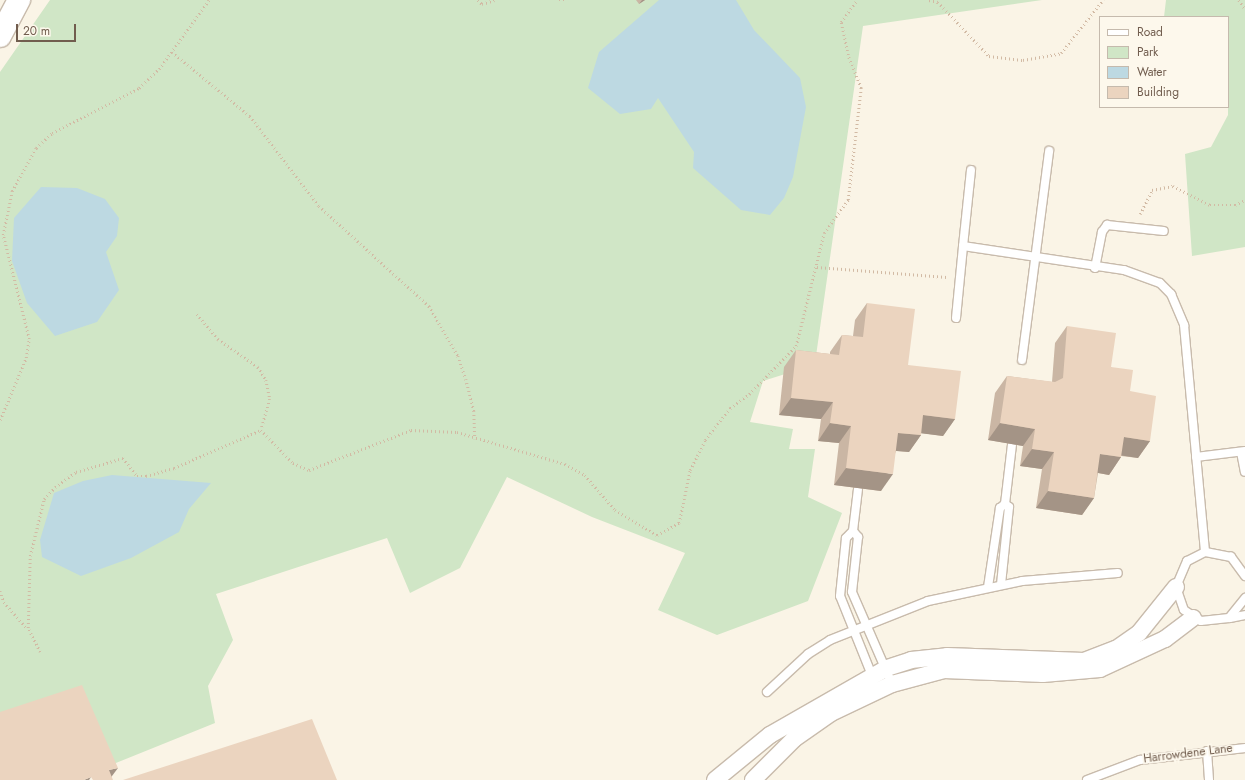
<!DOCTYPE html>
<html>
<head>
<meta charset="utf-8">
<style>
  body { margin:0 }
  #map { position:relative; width:1245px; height:780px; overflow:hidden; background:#faf4e6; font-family:Jost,sans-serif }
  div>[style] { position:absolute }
  .green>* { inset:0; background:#d0e6c6 }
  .water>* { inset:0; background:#bdd9e2 }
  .path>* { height:2.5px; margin-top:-1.25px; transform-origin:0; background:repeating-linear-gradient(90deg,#d2baa4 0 1px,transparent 0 4px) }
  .roads { filter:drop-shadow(1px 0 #c8bbac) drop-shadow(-1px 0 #c8bbac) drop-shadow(0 1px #c8bbac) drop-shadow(0 -1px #c8bbac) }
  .service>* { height:8px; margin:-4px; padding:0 4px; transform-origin:4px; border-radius:4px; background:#fff }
  .minor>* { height:16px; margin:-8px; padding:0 8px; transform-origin:8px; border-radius:8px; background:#fff }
  .secondary>* { height:22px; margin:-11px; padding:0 11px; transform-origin:11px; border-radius:11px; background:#fff }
  .wall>* { inset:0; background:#cab6a4 }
  .shaded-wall>* { inset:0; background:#a49486 }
  .building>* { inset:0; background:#ebd4bf }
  span { translate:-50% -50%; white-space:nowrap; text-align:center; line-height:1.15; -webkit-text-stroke:3.5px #fdf8ec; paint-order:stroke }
  .street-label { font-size:12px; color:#715d4e }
  .legend { position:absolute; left:1099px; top:16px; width:130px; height:92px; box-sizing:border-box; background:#fdf8ec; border:1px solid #c5baad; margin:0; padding:5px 7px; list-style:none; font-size:12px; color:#715d4e }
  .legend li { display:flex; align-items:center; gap:8px; height:20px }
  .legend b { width:20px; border:1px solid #c5baad }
  .scale { position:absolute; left:16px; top:24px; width:60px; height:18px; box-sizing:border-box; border:2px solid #715d4e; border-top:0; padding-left:5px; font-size:12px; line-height:14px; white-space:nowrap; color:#715d4e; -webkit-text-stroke:3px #fdf8ec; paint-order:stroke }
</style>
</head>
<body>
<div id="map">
  <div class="green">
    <div style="clip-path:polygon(50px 0,1042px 0,863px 26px,816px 356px,801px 369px,763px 381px,750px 422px,793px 429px,789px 449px,815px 449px,808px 497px,842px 513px,808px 601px,717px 635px,658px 610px,685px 553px,592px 517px,507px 477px,460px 568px,410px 593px,387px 538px,216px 594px,233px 640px,208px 686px,215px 723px,106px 767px,0 718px,0 72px)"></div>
    <div style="clip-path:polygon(1166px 0,1245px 0,1245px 247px,1192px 256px,1185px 154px,1211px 147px,1228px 115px,1228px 17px,1164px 17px)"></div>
  </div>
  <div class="water">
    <div style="clip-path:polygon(659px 0,736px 0,754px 30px,800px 78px,806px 107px,793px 177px,784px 198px,770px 215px,741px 210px,693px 168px,694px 152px,658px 98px,651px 109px,620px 114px,588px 88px,599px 52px)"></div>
    <div style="clip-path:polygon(41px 187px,77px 188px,105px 199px,119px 218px,117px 236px,106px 252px,119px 290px,97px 322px,55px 336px,27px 303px,12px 261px,14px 218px)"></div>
    <div style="clip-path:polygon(112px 475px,211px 483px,189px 509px,179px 532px,131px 558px,81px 576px,42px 557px,40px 540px,54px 493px,83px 481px)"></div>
  </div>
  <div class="path">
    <div style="left:478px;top:0;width:6px;rotate:45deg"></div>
    <div style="left:482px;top:4px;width:13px;rotate:-18deg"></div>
    <div style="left:559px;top:0;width:6px"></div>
    <div style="left:929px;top:0;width:9px;rotate:13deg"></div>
    <div style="left:938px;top:2px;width:74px;rotate:46.6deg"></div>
    <div style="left:989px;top:56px;width:34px;rotate:7deg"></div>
    <div style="left:1023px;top:60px;width:39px;rotate:-10deg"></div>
    <div style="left:1061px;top:53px;width:68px;rotate:-51.6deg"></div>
    <div style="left:1239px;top:0;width:11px;rotate:56deg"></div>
    <div style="left:172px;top:52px;width:101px;rotate:39.4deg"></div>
    <div style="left:250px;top:116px;width:113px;rotate:52.5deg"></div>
    <div style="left:319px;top:206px;width:149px;rotate:42.3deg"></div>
    <div style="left:429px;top:306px;width:58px;rotate:59.9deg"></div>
    <div style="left:458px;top:356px;width:24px;rotate:71deg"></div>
    <div style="left:466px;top:379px;width:33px;rotate:76deg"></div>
    <div style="left:474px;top:411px;width:28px;rotate:88deg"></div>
    <div style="left:1140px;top:214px;width:27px;rotate:-63deg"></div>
    <div style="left:1152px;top:190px;width:21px;rotate:-11deg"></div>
    <div style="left:1173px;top:186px;width:42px;rotate:27.2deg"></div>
    <div style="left:1210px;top:205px;width:25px"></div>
    <div style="left:1235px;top:205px;width:11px;rotate:-27deg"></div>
    <div style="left:817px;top:267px;width:130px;rotate:4.4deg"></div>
    <div style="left:197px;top:314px;width:33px;rotate:50deg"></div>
    <div style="left:218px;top:339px;width:49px;rotate:35deg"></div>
    <div style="left:258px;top:367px;width:15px;rotate:58deg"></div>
    <div style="left:266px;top:380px;width:19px;rotate:78deg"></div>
    <div style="left:270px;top:399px;width:32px;rotate:106deg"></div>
    <div style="left:0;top:420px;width:67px;rotate:-67.2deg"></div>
    <div style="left:26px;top:358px;width:19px;rotate:-81deg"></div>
    <div style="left:29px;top:339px;width:107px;rotate:-104deg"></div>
    <div style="left:3px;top:235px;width:45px;rotate:-78.4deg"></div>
    <div style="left:12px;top:191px;width:49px;rotate:-60.8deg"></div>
    <div style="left:36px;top:148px;width:22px;rotate:-43deg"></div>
    <div style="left:52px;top:133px;width:98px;rotate:-27.3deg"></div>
    <div style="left:139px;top:88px;width:28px;rotate:-44deg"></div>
    <div style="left:159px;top:69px;width:85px;rotate:-54.1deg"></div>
    <div style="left:0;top:591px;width:12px;rotate:70deg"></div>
    <div style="left:4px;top:602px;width:35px;rotate:49deg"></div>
    <div style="left:40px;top:652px;width:27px;rotate:-117deg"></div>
    <div style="left:28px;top:628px;width:72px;rotate:-88.4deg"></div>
    <div style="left:30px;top:556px;width:59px;rotate:-76.2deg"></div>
    <div style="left:44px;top:499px;width:16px;rotate:-47deg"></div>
    <div style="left:55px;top:487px;width:26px;rotate:-36deg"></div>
    <div style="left:76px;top:472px;width:49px;rotate:-16.6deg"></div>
    <div style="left:123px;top:458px;width:23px;rotate:52deg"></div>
    <div style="left:137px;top:476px;width:9px"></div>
    <div style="left:146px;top:476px;width:29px;rotate:-16deg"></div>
    <div style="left:174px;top:468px;width:95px;rotate:-23.6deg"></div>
    <div style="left:261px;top:430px;width:46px;rotate:45.9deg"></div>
    <div style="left:293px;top:463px;width:17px;rotate:24deg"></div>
    <div style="left:309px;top:470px;width:110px;rotate:-21.4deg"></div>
    <div style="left:411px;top:430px;width:46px;rotate:2.5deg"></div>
    <div style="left:457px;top:432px;width:113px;rotate:16.5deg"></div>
    <div style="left:565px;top:464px;width:23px;rotate:29deg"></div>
    <div style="left:585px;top:475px;width:46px;rotate:49.4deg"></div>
    <div style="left:615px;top:510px;width:49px;rotate:30.8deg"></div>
    <div style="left:657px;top:535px;width:25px;rotate:-29deg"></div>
    <div style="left:679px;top:523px;width:54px;rotate:-78.3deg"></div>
    <div style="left:690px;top:470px;width:34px;rotate:-63deg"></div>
    <div style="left:705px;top:440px;width:41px;rotate:-52deg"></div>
    <div style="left:730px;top:408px;width:24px;rotate:-36deg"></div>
    <div style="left:749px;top:394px;width:67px;rotate:-45.6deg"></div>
    <div style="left:796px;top:346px;width:116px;rotate:-76.1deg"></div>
    <div style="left:824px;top:233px;width:41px;rotate:-54deg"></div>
    <div style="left:848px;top:200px;width:113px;rotate:-83.4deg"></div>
    <div style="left:861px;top:88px;width:35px;rotate:-112deg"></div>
    <div style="left:848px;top:55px;width:34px;rotate:-102deg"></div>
    <div style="left:841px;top:22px;width:27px;rotate:-54deg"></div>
  </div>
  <div class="roads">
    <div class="service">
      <div style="left:971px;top:170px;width:76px;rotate:96deg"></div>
      <div style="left:963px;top:246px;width:163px;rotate:8.5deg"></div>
      <div style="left:1124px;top:270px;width:38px;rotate:20deg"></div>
      <div style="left:1160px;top:283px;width:16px;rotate:45deg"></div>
      <div style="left:1171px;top:294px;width:34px;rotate:67deg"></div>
      <div style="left:1184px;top:325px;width:228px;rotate:84.7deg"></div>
      <div style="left:1095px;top:268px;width:37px;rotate:-79deg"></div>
      <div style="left:1102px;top:232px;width:9px;rotate:-54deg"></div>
      <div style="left:1107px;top:225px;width:57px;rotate:6deg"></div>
      <div style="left:956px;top:318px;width:72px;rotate:-84.4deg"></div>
      <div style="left:1022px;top:360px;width:211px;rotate:-82.6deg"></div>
      <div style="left:1241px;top:452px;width:20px;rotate:79deg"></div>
      <div style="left:1196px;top:457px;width:49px;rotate:-7deg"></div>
      <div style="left:1005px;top:504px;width:60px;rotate:-83.3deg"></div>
      <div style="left:853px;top:531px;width:42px;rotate:-83.2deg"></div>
      <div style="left:1245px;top:576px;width:24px;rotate:-126deg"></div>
      <div style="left:1231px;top:557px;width:26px;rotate:-169deg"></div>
      <div style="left:1205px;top:552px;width:20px;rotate:153deg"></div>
      <div style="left:1187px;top:561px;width:28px;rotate:113deg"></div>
      <div style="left:1176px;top:587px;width:24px;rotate:71deg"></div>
      <div style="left:1184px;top:610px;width:20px;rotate:33deg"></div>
      <div style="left:1201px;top:621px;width:28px;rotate:-6deg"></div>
      <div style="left:1229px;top:618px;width:26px;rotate:-51deg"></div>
      <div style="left:988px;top:587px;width:80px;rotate:-81.4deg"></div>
      <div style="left:1000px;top:508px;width:6px;rotate:-39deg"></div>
      <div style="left:1005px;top:504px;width:5px;rotate:37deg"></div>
      <div style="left:1009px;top:507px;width:77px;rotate:95.9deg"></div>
      <div style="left:1230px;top:618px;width:15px;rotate:-11deg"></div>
      <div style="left:873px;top:678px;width:88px;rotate:-111.9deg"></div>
      <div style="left:840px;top:596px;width:58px;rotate:-84.1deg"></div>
      <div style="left:846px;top:538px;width:10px;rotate:-45deg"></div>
      <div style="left:853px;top:531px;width:8px;rotate:50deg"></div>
      <div style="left:858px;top:537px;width:55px;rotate:96.2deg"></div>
      <div style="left:852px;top:592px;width:100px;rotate:66.5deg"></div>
      <div style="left:767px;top:692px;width:56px;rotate:-42.8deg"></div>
      <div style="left:808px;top:654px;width:26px;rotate:-32deg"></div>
      <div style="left:830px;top:640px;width:105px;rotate:-21.7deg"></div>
      <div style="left:928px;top:601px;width:96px;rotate:-12deg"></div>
      <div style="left:1022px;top:581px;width:96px;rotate:-4.8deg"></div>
      <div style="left:1207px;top:751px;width:29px;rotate:86deg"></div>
      <div style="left:1087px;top:780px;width:57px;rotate:-20.7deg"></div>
      <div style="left:1140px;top:760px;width:106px;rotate:-6.5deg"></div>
    </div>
    <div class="minor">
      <div style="left:715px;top:780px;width:71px;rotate:-39.3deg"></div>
      <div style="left:770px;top:735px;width:135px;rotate:-29.8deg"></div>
      <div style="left:887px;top:668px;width:25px;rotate:-18deg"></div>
      <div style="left:911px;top:660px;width:36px;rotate:-6deg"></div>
      <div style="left:947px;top:656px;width:137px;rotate:2.1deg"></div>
      <div style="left:1084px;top:661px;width:34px;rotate:-21deg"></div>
      <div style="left:1116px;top:649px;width:28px;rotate:-35deg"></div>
      <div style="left:1139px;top:633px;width:59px;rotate:-51.2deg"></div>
      <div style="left:753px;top:780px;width:58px;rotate:-45deg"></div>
      <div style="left:794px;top:739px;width:45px;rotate:-35.1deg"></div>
      <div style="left:831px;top:713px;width:68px;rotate:-25.4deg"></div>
      <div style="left:892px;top:684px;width:54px;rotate:-15.1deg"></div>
      <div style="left:944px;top:670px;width:99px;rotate:2.3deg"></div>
      <div style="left:1043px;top:674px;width:57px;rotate:-5deg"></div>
      <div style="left:1100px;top:669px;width:72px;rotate:-24.8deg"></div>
      <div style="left:1165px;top:639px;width:35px;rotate:-37deg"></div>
    </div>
    <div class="secondary">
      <div style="left:0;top:36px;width:41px;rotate:-62.2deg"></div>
    </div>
  </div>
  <div class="wall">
    <div style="clip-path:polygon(636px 0,645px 0,639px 4px)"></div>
    <div style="clip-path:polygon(867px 303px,908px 365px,955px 419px,943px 436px,921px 433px,921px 435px,909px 452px,896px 451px,881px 491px,834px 485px,839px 443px,818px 441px,821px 419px,779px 415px,784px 367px,796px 350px,830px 354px,830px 352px,842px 335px,853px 336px,855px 320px)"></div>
    <div style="clip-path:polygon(1067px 326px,1111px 367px,1130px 391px,1150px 441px,1138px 458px,1121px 456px,1121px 457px,1109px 475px,1098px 473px,1094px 498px,1082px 515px,1036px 508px,1042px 469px,1020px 466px,1023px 446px,988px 440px,995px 393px,1007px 376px,1052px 382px,1055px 343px)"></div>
  </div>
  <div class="shaded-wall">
    <div style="clip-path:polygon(642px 0,645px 0,639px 4px)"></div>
    <div style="clip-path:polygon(791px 398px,833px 402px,821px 419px,779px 415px)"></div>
    <div style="clip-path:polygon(923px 415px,955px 419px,943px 436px,911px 432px)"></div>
    <div style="clip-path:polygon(830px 423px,851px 426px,839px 443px,818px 441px)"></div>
    <div style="clip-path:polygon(1000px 423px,1035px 429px,1023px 446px,988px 440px)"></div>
    <div style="clip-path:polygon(898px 433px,921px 435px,909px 452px,886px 450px)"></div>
    <div style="clip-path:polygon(1124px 437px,1150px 441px,1138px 458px,1112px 454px)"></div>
    <div style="clip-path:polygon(1032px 449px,1054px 452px,1042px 469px,1020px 466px)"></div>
    <div style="clip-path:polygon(1100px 454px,1121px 457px,1109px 475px,1088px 471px)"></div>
    <div style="clip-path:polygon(846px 468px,893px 474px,881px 491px,834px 485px)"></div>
    <div style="clip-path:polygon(1048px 491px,1094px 498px,1082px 515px,1036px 508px)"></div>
    <div style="clip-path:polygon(118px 768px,109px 780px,109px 770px)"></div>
    <div style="clip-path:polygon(91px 777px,89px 780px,84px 780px)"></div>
  </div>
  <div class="building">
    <div style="clip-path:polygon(867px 303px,915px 309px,908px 365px,961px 371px,955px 419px,923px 415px,921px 435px,898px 433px,893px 474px,846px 468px,851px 426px,830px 423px,833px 402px,791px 398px,796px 350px,839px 355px,842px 335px,863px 337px)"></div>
    <div style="clip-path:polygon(1067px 326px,1116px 333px,1111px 367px,1133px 370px,1130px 391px,1156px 396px,1150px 441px,1124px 437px,1121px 457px,1100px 454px,1094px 498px,1048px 491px,1054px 452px,1032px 449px,1035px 429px,1000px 423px,1007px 376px,1055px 382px,1063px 378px)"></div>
    <div style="clip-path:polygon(82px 685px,118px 768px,109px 770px,113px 780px,93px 780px,91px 777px,84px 780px,0 780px,0 712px)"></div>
    <div style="clip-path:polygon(312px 719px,337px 780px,123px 780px)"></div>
  </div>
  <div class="street-label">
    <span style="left:1188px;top:754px;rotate:-7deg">Harrowdene Lane</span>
  </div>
  <ul class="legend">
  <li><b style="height:5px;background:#fff"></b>Road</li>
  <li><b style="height:11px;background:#d0e6c6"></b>Park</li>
  <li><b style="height:11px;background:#bdd9e2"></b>Water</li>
  <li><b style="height:11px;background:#ebd4bf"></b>Building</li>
  </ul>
  <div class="scale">20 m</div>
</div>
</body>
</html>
